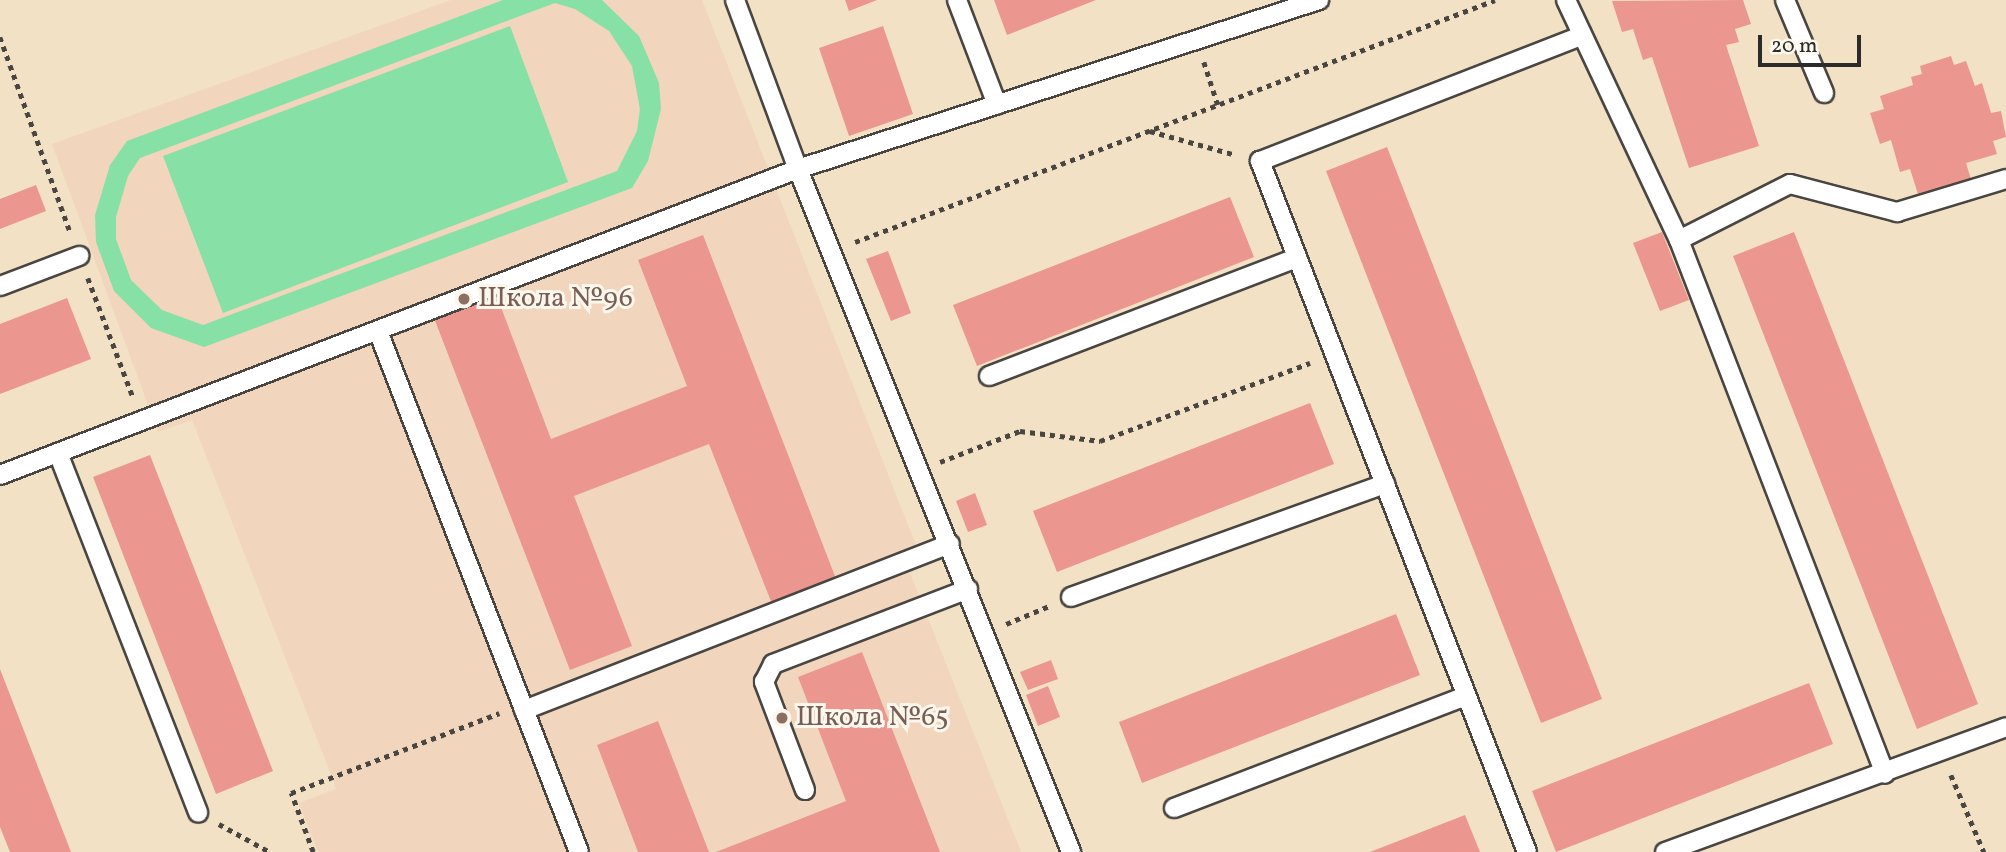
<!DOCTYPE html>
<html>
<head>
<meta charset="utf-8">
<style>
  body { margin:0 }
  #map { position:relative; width:2006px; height:852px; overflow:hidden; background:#f3e1c5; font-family:Vollkorn,serif }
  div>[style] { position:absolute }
  .built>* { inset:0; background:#f1d5bd }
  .green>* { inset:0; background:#87e0a5 }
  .building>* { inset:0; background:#eb978f }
  .path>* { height:4.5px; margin-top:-2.25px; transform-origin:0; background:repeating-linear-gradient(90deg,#494642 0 5px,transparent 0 10px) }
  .roads { filter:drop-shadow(2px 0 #494642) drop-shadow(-2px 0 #494642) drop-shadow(0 2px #494642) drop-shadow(0 -2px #494642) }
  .service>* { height:18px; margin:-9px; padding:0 9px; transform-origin:9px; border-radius:9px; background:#fff }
  .dots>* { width:19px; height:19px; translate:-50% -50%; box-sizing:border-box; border:4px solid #fbf7ec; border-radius:50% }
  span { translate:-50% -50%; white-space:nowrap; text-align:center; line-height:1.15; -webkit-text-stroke:6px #fbf7ec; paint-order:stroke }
  .education-label { font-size:28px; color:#785e54 }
  .left { translate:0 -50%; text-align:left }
  .scale { position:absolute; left:1758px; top:35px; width:103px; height:32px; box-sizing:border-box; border:4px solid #2b2b2b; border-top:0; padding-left:9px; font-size:21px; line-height:24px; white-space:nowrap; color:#2b2b2b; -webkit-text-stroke:5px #fbf7ec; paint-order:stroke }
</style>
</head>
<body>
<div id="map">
  <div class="built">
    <div style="clip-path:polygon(451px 0,702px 0,924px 566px,910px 573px,1021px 852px,318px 852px,299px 803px,336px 789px,332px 777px,192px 420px,158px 432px,52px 144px)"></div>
  </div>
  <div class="green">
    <div style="clip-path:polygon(evenodd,503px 0,602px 0,639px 36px,659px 83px,661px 109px,648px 161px,632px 188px,204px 347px,151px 328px,114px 291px,96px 242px,95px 215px,110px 165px,127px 141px,503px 0,555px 3px,575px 9px,609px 31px,632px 66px,640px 109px,637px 131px,617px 171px,203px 325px,162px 310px,131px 280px,116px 239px,116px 217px,128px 176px,140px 158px,555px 3px)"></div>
    <div style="clip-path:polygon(510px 26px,568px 182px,223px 313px,163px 156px)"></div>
  </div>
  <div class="building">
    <div style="clip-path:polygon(845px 0,877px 0,849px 11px)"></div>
    <div style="clip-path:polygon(994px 0,1096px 0,1007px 35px)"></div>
    <div style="clip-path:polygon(1743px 0,1751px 24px,1735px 29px,1739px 42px,1726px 45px,1759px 146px,1689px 168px,1652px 57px,1643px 60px,1633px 29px,1622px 32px,1612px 1px)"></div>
    <div style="clip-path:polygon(883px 26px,913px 114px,849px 136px,819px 48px)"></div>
    <div style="clip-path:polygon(1951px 56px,1954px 65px,1966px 61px,1975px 86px,1982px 83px,1991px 113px,2001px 111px,2006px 137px,1993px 141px,1997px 154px,1966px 163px,1973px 186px,1938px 197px,1935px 189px,1918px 194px,1910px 169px,1900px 172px,1891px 140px,1880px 144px,1870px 113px,1884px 109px,1880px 96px,1913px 85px,1911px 77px,1922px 74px,1920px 66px)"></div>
    <div style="clip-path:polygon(1387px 147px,1602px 699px,1541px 723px,1326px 171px)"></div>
    <div style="clip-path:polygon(36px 185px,46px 211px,0 229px,0 199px)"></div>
    <div style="clip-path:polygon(1230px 197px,1254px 257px,977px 366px,953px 305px)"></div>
    <div style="clip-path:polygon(1662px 232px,1689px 300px,1660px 311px,1633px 243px)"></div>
    <div style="clip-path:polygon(1794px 232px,1978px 704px,1917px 729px,1733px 256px)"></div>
    <div style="clip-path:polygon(703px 235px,838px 584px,774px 609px,709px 444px,574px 496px,632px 646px,570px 670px,434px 318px,496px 294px,551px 439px,687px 386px,638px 260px)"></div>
    <div style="clip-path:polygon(888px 251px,911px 313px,891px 321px,866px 259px)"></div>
    <div style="clip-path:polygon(67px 298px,91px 359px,0 394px,0 324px)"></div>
    <div style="clip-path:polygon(1310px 403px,1334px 464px,1057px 572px,1033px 511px)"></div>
    <div style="clip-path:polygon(150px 455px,273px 771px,216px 794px,93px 477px)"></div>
    <div style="clip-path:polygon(975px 493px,987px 525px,968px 532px,956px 501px)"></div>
    <div style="clip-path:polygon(1396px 614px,1420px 675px,1142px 783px,1119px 722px)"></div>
    <div style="clip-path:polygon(862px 652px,940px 852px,716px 852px,846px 801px,798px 677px)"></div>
    <div style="clip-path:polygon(1051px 660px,1058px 679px,1028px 690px,1020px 672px)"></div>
    <div style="clip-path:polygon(0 669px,71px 852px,10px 852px,0 827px)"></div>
    <div style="clip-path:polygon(1809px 683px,1833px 744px,1556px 852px,1532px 791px)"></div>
    <div style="clip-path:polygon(1048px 686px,1060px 717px,1038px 726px,1026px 695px)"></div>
    <div style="clip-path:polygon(658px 721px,709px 852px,638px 852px,597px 745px)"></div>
    <div style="clip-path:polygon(1465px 815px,1480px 852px,1370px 852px)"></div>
  </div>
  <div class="path">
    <div style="left:0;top:37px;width:209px;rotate:70.2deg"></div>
    <div style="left:1204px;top:62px;width:45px;rotate:72deg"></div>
    <div style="left:1150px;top:131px;width:89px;rotate:15.6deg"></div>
    <div style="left:855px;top:242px;width:684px;rotate:-20.71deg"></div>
    <div style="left:88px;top:278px;width:127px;rotate:69.3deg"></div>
    <div style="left:940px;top:462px;width:86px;rotate:-21.2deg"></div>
    <div style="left:1020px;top:431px;width:81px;rotate:7.1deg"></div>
    <div style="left:1100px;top:441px;width:224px;rotate:-20.4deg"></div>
    <div style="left:1006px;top:624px;width:47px;rotate:-22.7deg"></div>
    <div style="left:1951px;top:775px;width:84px;rotate:66.8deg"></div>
    <div style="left:219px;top:824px;width:58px;rotate:28.8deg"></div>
    <div style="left:313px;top:852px;width:63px;rotate:-110.4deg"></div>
    <div style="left:291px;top:793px;width:223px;rotate:-21deg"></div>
  </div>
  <div class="roads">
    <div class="service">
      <div style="left:735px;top:0;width:180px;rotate:69.6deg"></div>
      <div style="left:798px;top:169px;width:736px;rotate:68.21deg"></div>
      <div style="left:957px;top:0;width:112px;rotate:69.1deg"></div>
      <div style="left:1566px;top:0;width:265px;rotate:64.8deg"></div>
      <div style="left:1679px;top:240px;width:572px;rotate:68.9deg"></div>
      <div style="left:1785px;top:0;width:101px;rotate:67.2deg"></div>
      <div style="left:1679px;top:240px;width:124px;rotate:-26.8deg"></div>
      <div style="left:1790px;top:184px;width:111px;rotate:14.7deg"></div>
      <div style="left:1897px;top:212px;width:114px;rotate:-16.8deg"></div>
      <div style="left:0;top:286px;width:85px;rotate:-20.8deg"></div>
      <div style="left:378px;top:331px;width:558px;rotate:68.9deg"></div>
      <div style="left:989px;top:376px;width:330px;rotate:-21deg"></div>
      <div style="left:58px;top:453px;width:386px;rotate:68.7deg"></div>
      <div style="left:0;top:475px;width:855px;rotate:-20.98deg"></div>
      <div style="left:798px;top:169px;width:548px;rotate:-17.97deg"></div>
      <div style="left:1071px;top:597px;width:334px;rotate:-19.8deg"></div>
      <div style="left:524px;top:710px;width:457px;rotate:-21.3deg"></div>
      <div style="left:805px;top:790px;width:116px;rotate:-110.8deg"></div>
      <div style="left:764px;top:682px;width:20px;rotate:-63deg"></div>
      <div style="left:773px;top:664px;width:209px;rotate:-21deg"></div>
      <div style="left:1174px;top:808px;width:313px;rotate:-21deg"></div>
      <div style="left:1527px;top:852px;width:741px;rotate:-111.13deg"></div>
      <div style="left:1260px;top:161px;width:344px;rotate:-21.3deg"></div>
      <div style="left:1665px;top:852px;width:363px;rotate:-20.1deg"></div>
    </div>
  </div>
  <div class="dots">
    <div style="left:464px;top:299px;background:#8d6e63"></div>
    <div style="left:782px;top:718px;background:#8d6e63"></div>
  </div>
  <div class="education-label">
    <span class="left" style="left:478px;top:299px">Школа №96</span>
    <span class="left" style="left:796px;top:718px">Школа №65</span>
  </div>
  <div class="scale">20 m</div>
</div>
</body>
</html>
